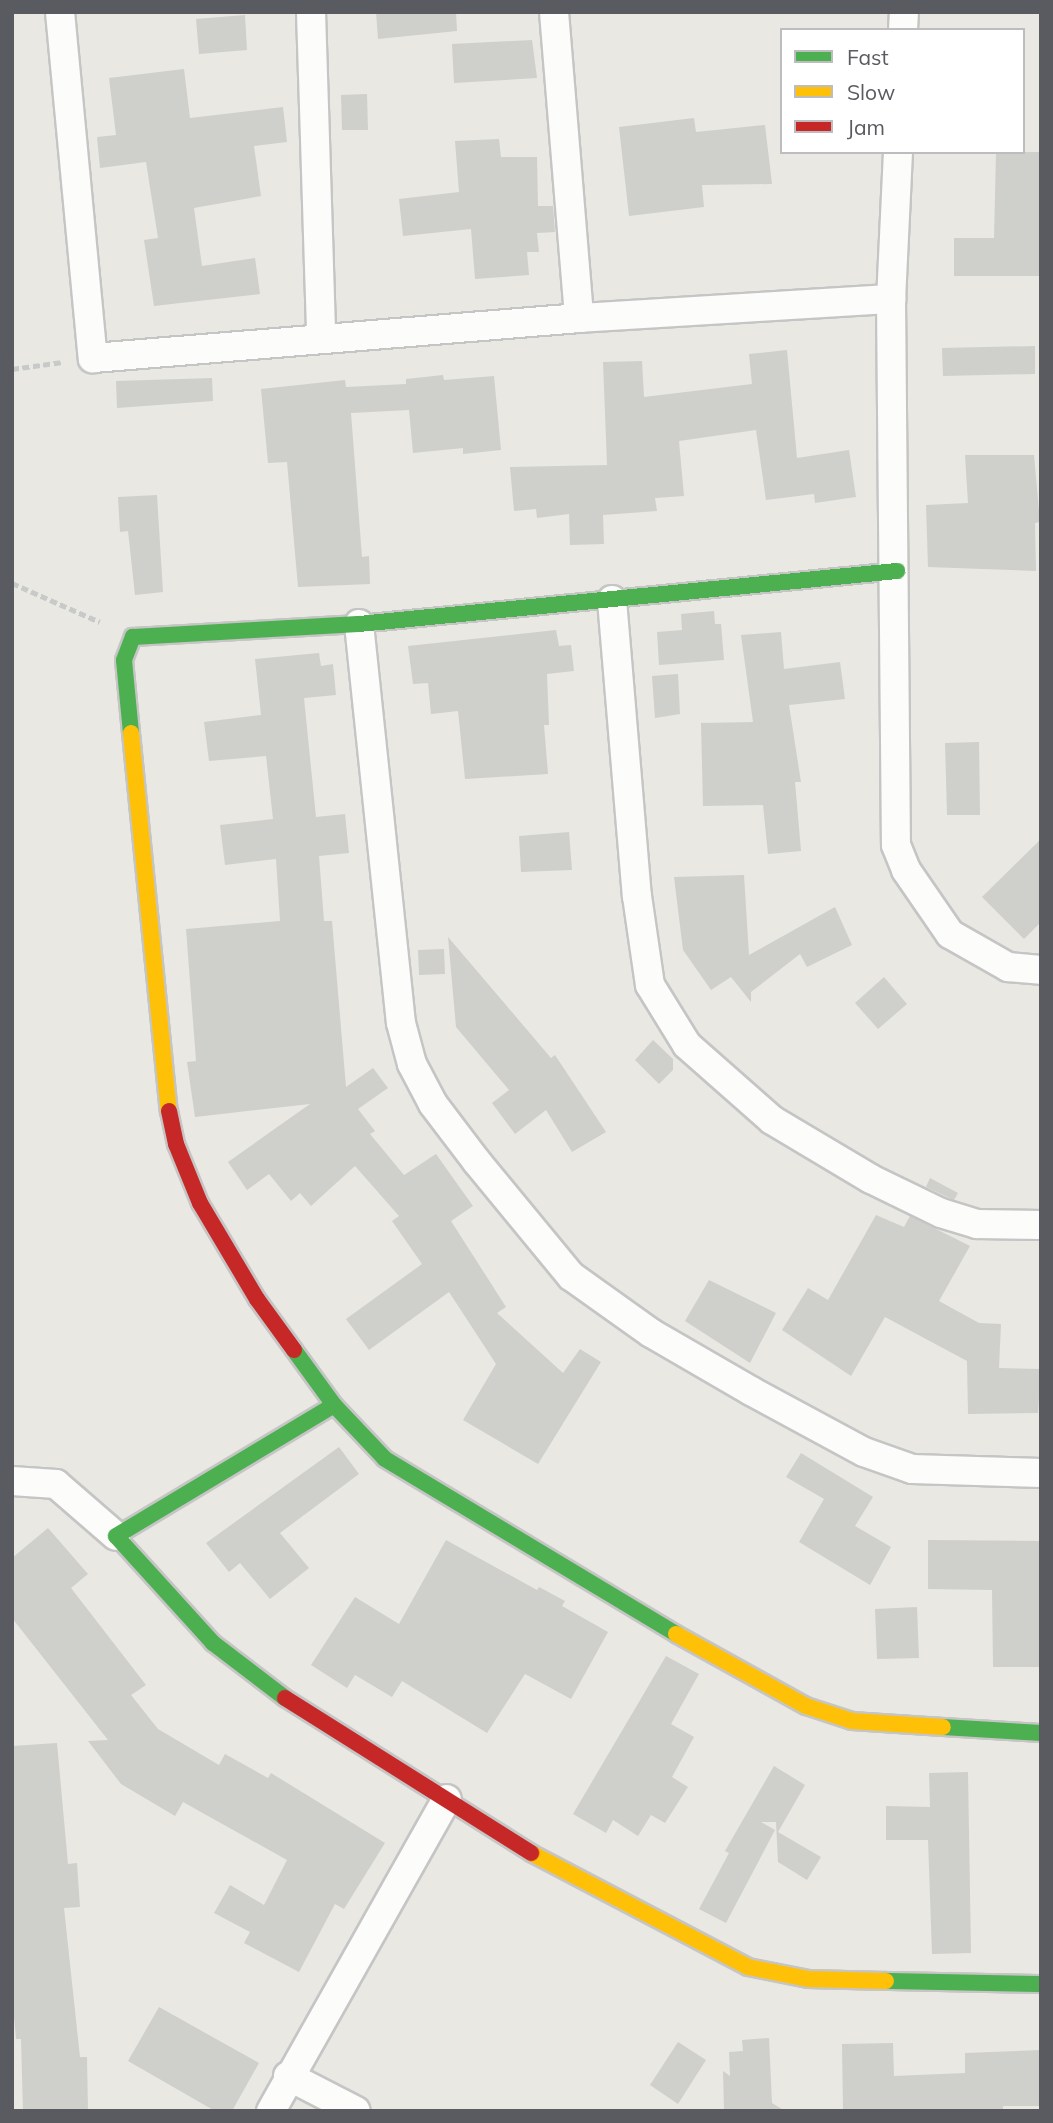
<!DOCTYPE html>
<html>
<head>
<meta charset="utf-8">
<style>
  body { margin:0 }
  #map { position:relative; width:1053px; height:2123px; overflow:hidden; background:#e9e8e3; font-family:Mulish,sans-serif }
  div>[style] { position:absolute }
  .building>* { inset:0; background:#cfcfcc }
  .path>* { height:4.5px; margin-top:-2.25px; transform-origin:0; background:repeating-linear-gradient(90deg,#c7cac9 0 7px,transparent 0 10.5px) }
  .roads { filter:drop-shadow(2px 0 #c6c5c5) drop-shadow(-2px 0 #c6c5c5) drop-shadow(0 2px #c6c5c5) drop-shadow(0 -2px #c6c5c5) }
  .street>* { height:28px; margin:-14px; padding:0 14px; transform-origin:14px; border-radius:14px; background:#fcfcfb }
  .fast>* { height:16px; margin:-8px; padding:0 8px; transform-origin:8px; border-radius:8px; background:#4caf50 }
  .slow>* { height:16px; margin:-8px; padding:0 8px; transform-origin:8px; border-radius:8px; background:#ffc107 }
  .jam>* { height:16px; margin:-8px; padding:0 8px; transform-origin:8px; border-radius:8px; background:#c62828 }
  span { translate:-50% -50%; white-space:nowrap; text-align:center; line-height:1.15; -webkit-text-stroke:7px #fff; paint-order:stroke }
  .frame { position:absolute; inset:0; border:14px solid #5a5b60; pointer-events:none }
  .legend { position:absolute; left:780px; top:28px; width:245px; height:126px; box-sizing:border-box; background:#fff; border:2px solid #bdbdbf; margin:0; padding:9px 12px; list-style:none; font-size:21px; color:#5a5b60 }
  .legend li { display:flex; align-items:center; gap:14px; height:35px }
  .legend b { width:35px; border:2px solid #bdbdbf }
</style>
</head>
<body>
<div id="map">
  <div class="building">
    <div style="clip-path:polygon(376px 12px,456px 12px,457px 31px,378px 39px)"></div>
    <div style="clip-path:polygon(245px 15px,247px 50px,199px 54px,196px 19px)"></div>
    <div style="clip-path:polygon(532px 40px,537px 78px,454px 83px,452px 44px)"></div>
    <div style="clip-path:polygon(184px 69px,190px 118px,283px 107px,287px 142px,254px 146px,261px 196px,194px 208px,202px 266px,255px 258px,260px 294px,154px 306px,144px 240px,158px 238px,146px 162px,100px 168px,97px 137px,116px 135px,109px 78px)"></div>
    <div style="clip-path:polygon(367px 94px,368px 130px,342px 130px,341px 95px)"></div>
    <div style="clip-path:polygon(694px 118px,696px 132px,765px 125px,772px 184px,702px 185px,704px 207px,629px 216px,619px 127px)"></div>
    <div style="clip-path:polygon(499px 139px,501px 157px,537px 157px,538px 206px,553px 206px,555px 232px,537px 233px,539px 252px,527px 252px,529px 275px,475px 279px,471px 229px,403px 236px,399px 199px,459px 192px,455px 141px)"></div>
    <div style="clip-path:polygon(996px 152px,1041px 152px,1041px 276px,954px 276px,954px 238px,994px 238px)"></div>
    <div style="clip-path:polygon(1035px 346px,1035px 374px,943px 376px,942px 348px)"></div>
    <div style="clip-path:polygon(787px 350px,797px 458px,849px 450px,856px 497px,815px 503px,814px 494px,766px 500px,756px 430px,679px 441px,684px 496px,655px 498px,657px 511px,603px 515px,604px 544px,570px 545px,569px 514px,537px 518px,536px 509px,514px 511px,510px 467px,607px 465px,603px 362px,642px 361px,644px 397px,752px 384px,749px 354px)"></div>
    <div style="clip-path:polygon(443px 375px,444px 380px,494px 376px,501px 450px,463px 454px,463px 448px,413px 453px,409px 410px,351px 413px,362px 557px,369px 556px,370px 584px,298px 587px,287px 462px,268px 463px,261px 389px,345px 380px,346px 387px,406px 384px,406px 379px)"></div>
    <div style="clip-path:polygon(212px 378px,213px 401px,117px 408px,116px 381px)"></div>
    <div style="clip-path:polygon(965px 455px,1034px 455px,1040px 522px,1035px 523px,1036px 571px,928px 567px,926px 505px,968px 503px)"></div>
    <div style="clip-path:polygon(157px 495px,163px 592px,135px 595px,128px 531px,120px 532px,118px 497px)"></div>
    <div style="clip-path:polygon(714px 611px,715px 624px,721px 624px,724px 660px,659px 665px,657px 632px,682px 630px,681px 614px)"></div>
    <div style="clip-path:polygon(556px 630px,559px 646px,571px 645px,574px 671px,547px 674px,549px 725px,544px 725px,548px 774px,465px 779px,458px 711px,431px 714px,428px 683px,413px 684px,408px 646px)"></div>
    <div style="clip-path:polygon(781px 632px,784px 669px,840px 662px,845px 699px,789px 705px,801px 782px,795px 782px,801px 851px,768px 854px,763px 805px,703px 806px,701px 723px,753px 722px,741px 635px)"></div>
    <div style="clip-path:polygon(319px 653px,321px 666px,333px 664px,336px 695px,304px 698px,316px 817px,345px 814px,349px 853px,319px 856px,324px 921px,332px 921px,346px 1087px,373px 1068px,388px 1088px,358px 1109px,375px 1131px,370px 1134px,404px 1175px,436px 1154px,473px 1206px,451px 1221px,506px 1307px,497px 1313px,563px 1373px,580px 1349px,601px 1362px,538px 1464px,463px 1420px,496px 1364px,449px 1292px,369px 1350px,346px 1319px,422px 1264px,392px 1221px,399px 1216px,355px 1166px,311px 1206px,300px 1193px,291px 1201px,269px 1174px,247px 1190px,228px 1162px,310px 1104px,195px 1117px,187px 1062px,196px 1061px,186px 929px,280px 921px,276px 859px,225px 865px,220px 825px,273px 819px,266px 756px,209px 761px,204px 722px,261px 715px,255px 659px)"></div>
    <div style="clip-path:polygon(678px 674px,680px 714px,655px 718px,652px 676px)"></div>
    <div style="clip-path:polygon(979px 742px,980px 815px,947px 815px,945px 743px)"></div>
    <div style="clip-path:polygon(569px 832px,572px 870px,521px 872px,519px 836px)"></div>
    <div style="clip-path:polygon(1041px 839px,1041px 922px,1024px 939px,982px 897px)"></div>
    <div style="clip-path:polygon(744px 875px,749px 955px,835px 907px,852px 945px,807px 967px,800px 954px,751px 992px,751px 1002px,731px 977px,711px 990px,683px 950px,674px 877px)"></div>
    <div style="clip-path:polygon(448px 937px,551px 1058px,555px 1055px,606px 1132px,572px 1152px,546px 1110px,515px 1134px,492px 1103px,509px 1090px,456px 1027px)"></div>
    <div style="clip-path:polygon(444px 949px,445px 974px,419px 975px,418px 950px)"></div>
    <div style="clip-path:polygon(884px 977px,907px 1004px,878px 1029px,855px 1003px)"></div>
    <div style="clip-path:polygon(653px 1040px,673px 1059px,673px 1070px,659px 1084px,635px 1060px)"></div>
    <div style="clip-path:polygon(930px 1178px,958px 1193px,954px 1200px,926px 1187px)"></div>
    <div style="clip-path:polygon(876px 1215px,904px 1227px,910px 1216px,970px 1246px,939px 1301px,979px 1323px,1001px 1324px,999px 1368px,1041px 1369px,1038px 1413px,968px 1414px,967px 1361px,885px 1317px,851px 1376px,782px 1330px,808px 1288px,828px 1300px)"></div>
    <div style="clip-path:polygon(709px 1280px,776px 1313px,750px 1363px,685px 1321px)"></div>
    <div style="clip-path:polygon(339px 1447px,359px 1474px,280px 1533px,309px 1568px,270px 1599px,240px 1563px,229px 1572px,206px 1543px)"></div>
    <div style="clip-path:polygon(801px 1453px,873px 1497px,855px 1526px,891px 1547px,870px 1585px,799px 1542px,824px 1499px,786px 1477px)"></div>
    <div style="clip-path:polygon(48px 1528px,88px 1574px,71px 1588px,146px 1685px,131px 1695px,158px 1729px,219px 1765px,225px 1754px,268px 1778px,271px 1773px,385px 1843px,344px 1909px,335px 1904px,299px 1972px,244px 1943px,250px 1932px,214px 1913px,230px 1885px,264px 1905px,287px 1860px,183px 1802px,175px 1816px,121px 1784px,88px 1741px,108px 1740px,12px 1618px,12px 1558px)"></div>
    <div style="clip-path:polygon(446px 1540px,537px 1590px,539px 1587px,565px 1601px,562px 1606px,608px 1632px,571px 1699px,525px 1674px,487px 1733px,402px 1681px,392px 1697px,355px 1675px,347px 1688px,311px 1665px,355px 1597px,399px 1624px)"></div>
    <div style="clip-path:polygon(928px 1540px,1041px 1541px,1041px 1667px,993px 1667px,992px 1590px,928px 1589px)"></div>
    <div style="clip-path:polygon(917px 1607px,919px 1658px,877px 1659px,875px 1609px)"></div>
    <div style="clip-path:polygon(666px 1656px,699px 1674px,671px 1724px,694px 1737px,672px 1777px,688px 1787px,665px 1823px,651px 1815px,638px 1836px,613px 1820px,606px 1833px,573px 1814px)"></div>
    <div style="clip-path:polygon(57px 1743px,68px 1864px,77px 1863px,80px 1907px,64px 1908px,80px 2057px,87px 2057px,88px 2111px,23px 2111px,21px 2039px,16px 2039px,12px 1994px,12px 1746px)"></div>
    <div style="clip-path:polygon(774px 1766px,805px 1785px,778px 1832px,821px 1857px,807px 1880px,778px 1862px,776px 1822px,761px 1822px,775px 1830px,726px 1923px,699px 1909px,729px 1853px,725px 1851px)"></div>
    <div style="clip-path:polygon(968px 1772px,971px 1953px,932px 1954px,928px 1840px,886px 1840px,886px 1806px,930px 1807px,929px 1773px)"></div>
    <div style="clip-path:polygon(159px 2007px,259px 2063px,232px 2111px,215px 2111px,128px 2061px)"></div>
    <div style="clip-path:polygon(769px 2038px,772px 2103px,785px 2111px,724px 2111px,723px 2071px,730px 2076px,729px 2052px,743px 2051px,742px 2040px)"></div>
    <div style="clip-path:polygon(678px 2042px,706px 2060px,678px 2104px,650px 2085px)"></div>
    <div style="clip-path:polygon(893px 2043px,894px 2076px,965px 2073px,965px 2053px,1041px 2050px,1041px 2106px,1003px 2106px,1003px 2111px,843px 2111px,842px 2044px)"></div>
  </div>
  <div class="path">
    <div style="left:12px;top:369px;width:51px;rotate:-7.8deg"></div>
    <div style="left:12px;top:583px;width:96px;rotate:23.9deg"></div>
  </div>
  <div class="roads">
    <div class="street">
      <div style="left:60px;top:12px;width:348px;rotate:84.6deg"></div>
      <div style="left:93px;top:358px;width:488px;rotate:-4.7deg"></div>
      <div style="left:579px;top:318px;width:313px;rotate:-3.5deg"></div>
      <div style="left:311px;top:12px;width:326px;rotate:88.2deg"></div>
      <div style="left:554px;top:12px;width:307px;rotate:85.3deg"></div>
      <div style="left:903px;top:30px;width:18px;rotate:-87deg"></div>
      <div style="left:898px;top:152px;width:147px;rotate:92.7deg"></div>
      <div style="left:891px;top:299px;width:546px;rotate:89.48deg"></div>
      <div style="left:896px;top:845px;width:27px;rotate:68deg"></div>
      <div style="left:906px;top:870px;width:78px;rotate:55.5deg"></div>
      <div style="left:950px;top:934px;width:67px;rotate:29.6deg"></div>
      <div style="left:1008px;top:967px;width:33px;rotate:5deg"></div>
      <div style="left:612px;top:600px;width:297px;rotate:85.2deg"></div>
      <div style="left:637px;top:896px;width:90px;rotate:81.7deg"></div>
      <div style="left:650px;top:985px;width:70px;rotate:58.3deg"></div>
      <div style="left:687px;top:1045px;width:113px;rotate:41.4deg"></div>
      <div style="left:772px;top:1120px;width:115px;rotate:30.8deg"></div>
      <div style="left:871px;top:1179px;width:78px;rotate:25.9deg"></div>
      <div style="left:941px;top:1213px;width:38px;rotate:17deg"></div>
      <div style="left:977px;top:1224px;width:64px;rotate:0.9deg"></div>
      <div style="left:359px;top:624px;width:401px;rotate:84deg"></div>
      <div style="left:401px;top:1023px;width:42px;rotate:75deg"></div>
      <div style="left:412px;top:1064px;width:45px;rotate:62.3deg"></div>
      <div style="left:433px;top:1104px;width:73px;rotate:52.8deg"></div>
      <div style="left:477px;top:1162px;width:148px;rotate:50.5deg"></div>
      <div style="left:571px;top:1276px;width:98px;rotate:35.5deg"></div>
      <div style="left:651px;top:1333px;width:116px;rotate:30.1deg"></div>
      <div style="left:751px;top:1391px;width:128px;rotate:28.4deg"></div>
      <div style="left:864px;top:1452px;width:51px;rotate:19.5deg"></div>
      <div style="left:912px;top:1469px;width:129px;rotate:1.8deg"></div>
      <div style="left:12px;top:1481px;width:44px;rotate:3.9deg"></div>
      <div style="left:56px;top:1484px;width:79px;rotate:40.9deg"></div>
      <div style="left:288px;top:2076px;width:76px;rotate:27.2deg"></div>
      <div style="left:271px;top:2111px;width:358px;rotate:-60.6deg"></div>
    </div>
    <div class="fast">
      <div style="left:131px;top:733px;width:73px;rotate:-95.5deg"></div>
      <div style="left:124px;top:660px;width:25px;rotate:-69deg"></div>
      <div style="left:133px;top:637px;width:226px;rotate:-3.3deg"></div>
      <div style="left:359px;top:624px;width:541px;rotate:-5.63deg"></div>
      <div style="left:294px;top:1350px;width:68px;rotate:54deg"></div>
      <div style="left:334px;top:1405px;width:74px;rotate:46.6deg"></div>
      <div style="left:385px;top:1459px;width:340px;rotate:31deg"></div>
      <div style="left:285px;top:1698px;width:91px;rotate:-142.6deg"></div>
      <div style="left:213px;top:1643px;width:144px;rotate:-132.2deg"></div>
      <div style="left:116px;top:1536px;width:254px;rotate:-31deg"></div>
      <div style="left:943px;top:1727px;width:98px;rotate:3.5deg"></div>
      <div style="left:886px;top:1981px;width:155px;rotate:1.1deg"></div>
    </div>
    <div class="slow">
      <div style="left:131px;top:733px;width:380px;rotate:84.3deg"></div>
      <div style="left:676px;top:1634px;width:149px;rotate:29deg"></div>
      <div style="left:806px;top:1706px;width:48px;rotate:18.1deg"></div>
      <div style="left:852px;top:1721px;width:91px;rotate:3.8deg"></div>
      <div style="left:531px;top:1853px;width:245px;rotate:27.7deg"></div>
      <div style="left:748px;top:1967px;width:61px;rotate:11.3deg"></div>
      <div style="left:808px;top:1979px;width:78px;rotate:1.5deg"></div>
    </div>
    <div class="jam">
      <div style="left:169px;top:1111px;width:34px;rotate:78deg"></div>
      <div style="left:176px;top:1144px;width:64px;rotate:67.9deg"></div>
      <div style="left:200px;top:1203px;width:112px;rotate:59.3deg"></div>
      <div style="left:257px;top:1299px;width:63px;rotate:54deg"></div>
      <div style="left:285px;top:1698px;width:291px;rotate:32.2deg"></div>
    </div>
  </div>
  <div class="frame"></div>
  <ul class="legend">
  <li><b style="height:9px;background:#4caf50"></b>Fast</li>
  <li><b style="height:9px;background:#ffc107"></b>Slow</li>
  <li><b style="height:9px;background:#c62828"></b>Jam</li>
  </ul>
</div>
</body>
</html>
